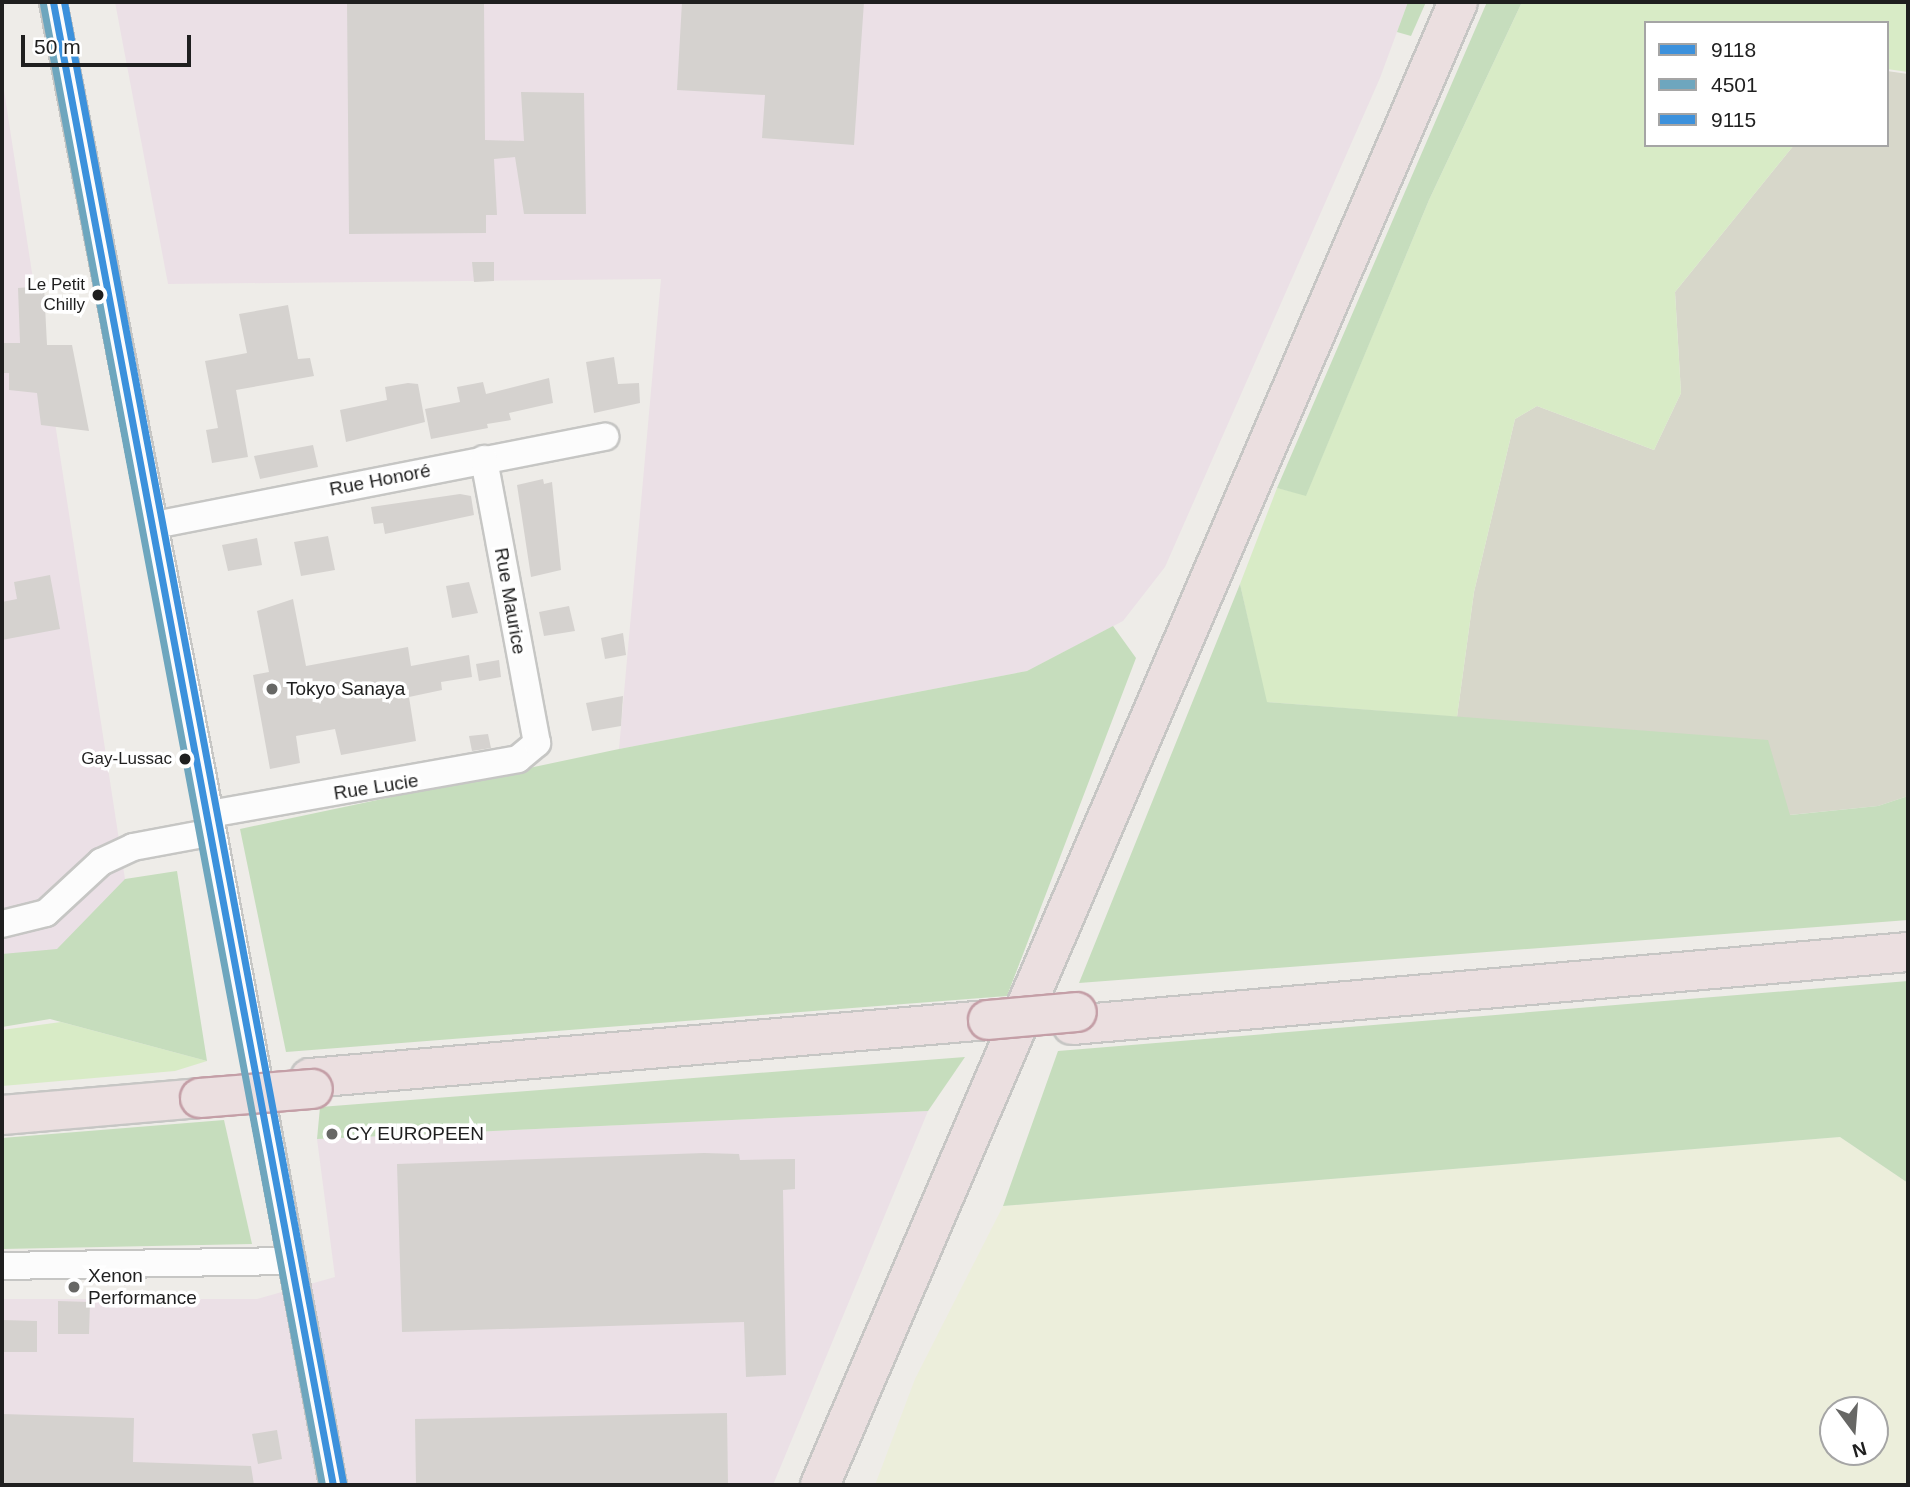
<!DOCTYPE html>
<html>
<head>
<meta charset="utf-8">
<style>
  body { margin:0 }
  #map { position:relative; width:1910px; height:1487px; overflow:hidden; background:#eeece8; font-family:Arial,sans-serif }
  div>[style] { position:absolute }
  .industrial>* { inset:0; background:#ebe0e6 }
  .construction>* { inset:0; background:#d7d7ca }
  .farmland>* { inset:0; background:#eceedb }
  .grass>* { inset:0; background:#d8ebc6 }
  .forest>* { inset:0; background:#c6ddbd }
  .building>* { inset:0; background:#d5d2cf }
  .roads { filter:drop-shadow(2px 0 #c6c6c4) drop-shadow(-2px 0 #c6c6c4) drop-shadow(0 2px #c6c6c4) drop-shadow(0 -2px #c6c6c4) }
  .minor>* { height:26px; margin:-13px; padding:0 13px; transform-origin:13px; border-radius:13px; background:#fcfcfc }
  .highway>* { height:38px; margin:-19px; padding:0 19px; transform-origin:19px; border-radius:19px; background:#ebdfe0 }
  .bridges { filter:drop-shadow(2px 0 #c49fa7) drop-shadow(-2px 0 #c49fa7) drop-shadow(0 2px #c49fa7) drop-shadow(0 -2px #c49fa7) }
  .highway-bridge>* { height:38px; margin:-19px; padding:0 19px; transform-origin:19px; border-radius:19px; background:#ebdfe0 }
  .bus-1>* { height:7px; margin:-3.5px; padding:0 3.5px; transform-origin:3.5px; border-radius:3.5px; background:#3c91dc }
  .bus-2>* { height:7px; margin:-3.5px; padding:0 3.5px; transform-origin:3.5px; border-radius:3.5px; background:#6ea6be }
  .bus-3>* { height:7px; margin:-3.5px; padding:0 3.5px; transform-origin:3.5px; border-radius:3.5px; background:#3c91dc }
  .dots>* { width:19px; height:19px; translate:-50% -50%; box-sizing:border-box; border:4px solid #fff; border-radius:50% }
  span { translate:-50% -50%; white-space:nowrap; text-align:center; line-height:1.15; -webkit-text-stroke:7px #fff; paint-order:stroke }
  .bus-label { font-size:17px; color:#1f1f1f }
  .right { translate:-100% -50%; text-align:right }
  .street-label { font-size:19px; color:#1f1f1f }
  .poi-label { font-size:19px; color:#1f1f1f }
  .left { translate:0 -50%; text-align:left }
  .frame { position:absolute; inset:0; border:4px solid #1f1f1f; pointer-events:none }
  .legend { position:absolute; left:1644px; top:21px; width:245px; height:126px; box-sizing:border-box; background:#fff; border:2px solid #a5a5a5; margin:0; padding:9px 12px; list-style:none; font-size:21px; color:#1f1f1f }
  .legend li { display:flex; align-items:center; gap:14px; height:35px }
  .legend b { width:35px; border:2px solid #a5a5a5 }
  .north { position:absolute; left:1819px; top:1396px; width:70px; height:70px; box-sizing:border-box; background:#fff; border:2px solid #a5a5a5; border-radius:50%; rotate:164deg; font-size:19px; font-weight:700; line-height:28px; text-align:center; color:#1f1f1f }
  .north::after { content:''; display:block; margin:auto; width:24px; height:32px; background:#676765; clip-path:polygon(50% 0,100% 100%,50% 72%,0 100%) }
  .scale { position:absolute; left:21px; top:35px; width:170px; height:32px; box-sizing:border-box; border:4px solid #1f1f1f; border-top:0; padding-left:9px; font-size:21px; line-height:24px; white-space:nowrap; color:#1f1f1f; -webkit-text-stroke:5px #fff; paint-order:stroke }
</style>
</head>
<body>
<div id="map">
  <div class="industrial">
    <div style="clip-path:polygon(115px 2px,1408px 2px,1380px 78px,1165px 567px,1123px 621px,1027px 671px,619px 749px,661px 279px,168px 284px)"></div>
    <div style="clip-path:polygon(2px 77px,125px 879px,152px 1016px,2px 1020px)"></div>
    <div style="clip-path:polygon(928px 1111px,773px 1485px,2px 1485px,2px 1299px,257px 1299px,335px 1277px,317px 1139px)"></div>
  </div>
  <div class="construction">
    <div style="clip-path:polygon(1887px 71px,1908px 74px,1908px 796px,1878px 806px,1789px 815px,1457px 717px,1474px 592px,1515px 419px,1537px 406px,1654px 450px,1681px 393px,1675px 292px,1794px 145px,1887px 145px)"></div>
  </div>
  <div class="farmland">
    <div style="clip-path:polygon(evenodd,1840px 1137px,1908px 1183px,1908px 1485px,875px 1485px,915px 1379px,1003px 1206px,1840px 1137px,1833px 1410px,1875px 1410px,1875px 1452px,1833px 1452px,1833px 1410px)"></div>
  </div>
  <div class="grass">
    <div style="clip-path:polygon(1522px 2px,1908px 2px,1908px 72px,1887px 69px,1887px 23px,1646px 23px,1646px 145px,1794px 145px,1675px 292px,1681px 393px,1654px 450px,1537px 406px,1515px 419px,1474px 592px,1457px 717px,1266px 702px,1240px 584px,1277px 488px,1306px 495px,1429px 200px)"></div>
    <div style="clip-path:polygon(61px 1022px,207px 1061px,175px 1071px,2px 1086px,2px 1030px)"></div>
  </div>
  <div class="forest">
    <div style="clip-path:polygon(1408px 2px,1426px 2px,1411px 36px,1397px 32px)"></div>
    <div style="clip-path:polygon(1487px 2px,1522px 2px,1429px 200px,1306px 496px,1277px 488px)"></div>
    <div style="clip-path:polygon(1240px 584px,1267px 702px,1768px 740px,1790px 815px,1878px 806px,1908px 796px,1908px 920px,1079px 983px)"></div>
    <div style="clip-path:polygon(1113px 626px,1136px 658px,1007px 996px,286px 1052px,240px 829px,619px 749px,1027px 671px)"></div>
    <div style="clip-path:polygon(177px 871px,207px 1061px,50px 1019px,2px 1027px,2px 954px,57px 949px,125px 879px)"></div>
    <div style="clip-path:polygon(1908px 981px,1908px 1183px,1840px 1137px,1003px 1206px,1058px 1051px)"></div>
    <div style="clip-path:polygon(965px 1057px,928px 1111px,317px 1139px,320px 1107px)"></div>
    <div style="clip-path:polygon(224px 1120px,252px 1244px,2px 1249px,2px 1138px)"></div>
  </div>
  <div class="building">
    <div style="clip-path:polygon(347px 2px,484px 2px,485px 140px,524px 141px,521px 92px,584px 93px,586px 214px,524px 214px,515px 157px,494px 159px,497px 215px,486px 215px,486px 233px,349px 234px)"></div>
    <div style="clip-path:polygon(682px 2px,864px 2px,854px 145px,762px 138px,765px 95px,677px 90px)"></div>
    <div style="clip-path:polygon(472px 262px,494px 262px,494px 281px,474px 282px)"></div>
    <div style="clip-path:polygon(44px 286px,47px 345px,72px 345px,89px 431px,41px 425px,37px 393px,9px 390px,9px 373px,2px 373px,2px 343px,20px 343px,18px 288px)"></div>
    <div style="clip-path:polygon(288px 305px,298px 359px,310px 358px,314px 376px,236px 390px,248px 457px,212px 463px,206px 430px,218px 428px,205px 361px,247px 353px,239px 314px)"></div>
    <div style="clip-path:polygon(614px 357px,618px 384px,639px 383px,640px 403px,594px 413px,586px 362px)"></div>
    <div style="clip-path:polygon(549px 378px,553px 403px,509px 413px,511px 420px,487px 424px,488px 428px,431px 439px,425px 409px,460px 402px,457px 387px,483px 382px,486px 394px)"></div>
    <div style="clip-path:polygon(408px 383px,418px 384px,425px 422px,346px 442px,340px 410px,387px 400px,385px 387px)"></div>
    <div style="clip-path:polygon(313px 445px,318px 467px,260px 479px,254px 456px)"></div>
    <div style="clip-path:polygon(543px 479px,544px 484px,552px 482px,561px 570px,531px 577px,517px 485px)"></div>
    <div style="clip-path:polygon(460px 494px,471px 496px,474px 515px,385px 534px,383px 523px,374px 524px,371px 507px)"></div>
    <div style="clip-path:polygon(328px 536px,335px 570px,301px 576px,294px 542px)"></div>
    <div style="clip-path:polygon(257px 538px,262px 565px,228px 571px,222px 545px)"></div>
    <div style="clip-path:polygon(50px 575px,60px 629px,2px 640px,2px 602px,17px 599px,14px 582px)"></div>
    <div style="clip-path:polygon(469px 582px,478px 613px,452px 618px,446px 586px)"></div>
    <div style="clip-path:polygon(293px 599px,306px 666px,408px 647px,411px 666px,469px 655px,472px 677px,441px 682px,442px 690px,409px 697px,416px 741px,341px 755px,335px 729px,296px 736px,300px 763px,270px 769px,253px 675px,269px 672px,257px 611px)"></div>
    <div style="clip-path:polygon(569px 606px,575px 631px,544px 636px,539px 612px)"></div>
    <div style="clip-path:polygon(623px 633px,626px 655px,605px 659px,601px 638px)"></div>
    <div style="clip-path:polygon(499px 660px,501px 677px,479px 681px,476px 664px)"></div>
    <div style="clip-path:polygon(623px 696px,621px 726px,592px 731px,586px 703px)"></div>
    <div style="clip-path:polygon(488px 734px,491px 748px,472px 751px,469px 736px)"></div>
    <div style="clip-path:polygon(704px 1153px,739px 1154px,740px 1160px,795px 1159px,795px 1189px,783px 1190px,786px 1375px,746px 1377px,744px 1322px,402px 1332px,397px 1164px)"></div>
    <div style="clip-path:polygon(58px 1301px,90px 1302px,89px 1334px,58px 1334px)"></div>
    <div style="clip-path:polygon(2px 1320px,37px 1321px,37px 1352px,2px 1352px)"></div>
    <div style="clip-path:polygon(727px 1413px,728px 1485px,416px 1485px,415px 1419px)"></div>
    <div style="clip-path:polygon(2px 1414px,134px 1418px,133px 1462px,251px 1466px,254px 1485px,2px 1485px)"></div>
    <div style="clip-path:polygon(277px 1430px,282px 1459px,258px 1464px,252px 1434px)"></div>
  </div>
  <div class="roads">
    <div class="minor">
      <div style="left:53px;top:2px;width:790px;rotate:79.06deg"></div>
      <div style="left:203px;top:778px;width:719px;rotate:79.58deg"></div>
      <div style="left:155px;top:525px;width:459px;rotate:-11.1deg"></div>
      <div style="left:210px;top:814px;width:313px;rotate:-10.1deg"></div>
      <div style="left:518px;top:759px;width:25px;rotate:-40deg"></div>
      <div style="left:537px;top:743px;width:289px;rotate:-100.6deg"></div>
      <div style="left:2px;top:924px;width:45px;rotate:-14deg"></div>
      <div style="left:46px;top:913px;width:75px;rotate:-42.8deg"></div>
      <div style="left:101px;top:862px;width:35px;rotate:-25deg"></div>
      <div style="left:133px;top:847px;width:81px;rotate:-10.6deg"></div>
      <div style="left:2px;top:1266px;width:290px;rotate:-1deg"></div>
    </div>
    <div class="highway">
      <div style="left:1072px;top:1025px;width:839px;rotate:-4.99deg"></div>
      <div style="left:310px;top:1078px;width:680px;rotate:-4.89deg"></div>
      <div style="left:2px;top:1115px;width:199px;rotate:-4.9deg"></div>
      <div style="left:820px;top:1485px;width:1614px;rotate:-66.72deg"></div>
    </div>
  </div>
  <div class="bridges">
    <div class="highway-bridge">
      <div style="left:988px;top:1020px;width:89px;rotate:-5.1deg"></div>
      <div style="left:200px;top:1098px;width:113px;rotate:-4.6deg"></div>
    </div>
  </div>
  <div class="bus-1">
    <div style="left:53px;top:2px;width:1509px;rotate:79.31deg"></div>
  </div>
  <div class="bus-2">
    <div style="left:43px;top:4px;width:1507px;rotate:79.33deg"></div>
  </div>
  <div class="bus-3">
    <div style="left:64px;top:2px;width:1507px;rotate:79.33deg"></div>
  </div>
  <div class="dots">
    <div style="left:98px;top:295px;background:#1f1f1f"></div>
    <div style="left:272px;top:689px;background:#676765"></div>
    <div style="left:185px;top:759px;background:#1f1f1f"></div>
    <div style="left:332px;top:1134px;background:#676765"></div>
    <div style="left:74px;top:1287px;background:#676765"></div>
  </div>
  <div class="bus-label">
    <span class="right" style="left:85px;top:295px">Le Petit<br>Chilly</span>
    <span class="right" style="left:172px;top:759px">Gay-Lussac</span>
  </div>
  <div class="street-label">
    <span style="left:380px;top:480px;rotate:-11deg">Rue Honoré</span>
    <span style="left:510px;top:601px;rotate:80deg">Rue Maurice</span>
    <span style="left:376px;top:787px;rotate:-9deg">Rue Lucie</span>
  </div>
  <div class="poi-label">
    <span class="left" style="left:286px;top:689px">Tokyo Sanaya</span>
    <span class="left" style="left:346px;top:1134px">CY EUROPEEN</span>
    <span class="left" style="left:88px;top:1287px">Xenon<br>Performance</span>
  </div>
  <div class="frame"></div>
  <ul class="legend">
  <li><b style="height:9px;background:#3c91dc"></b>9118</li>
  <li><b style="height:9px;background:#6ea6be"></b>4501</li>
  <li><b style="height:9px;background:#3c91dc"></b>9115</li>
  </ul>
  <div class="north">N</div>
  <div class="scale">50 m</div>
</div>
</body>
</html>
